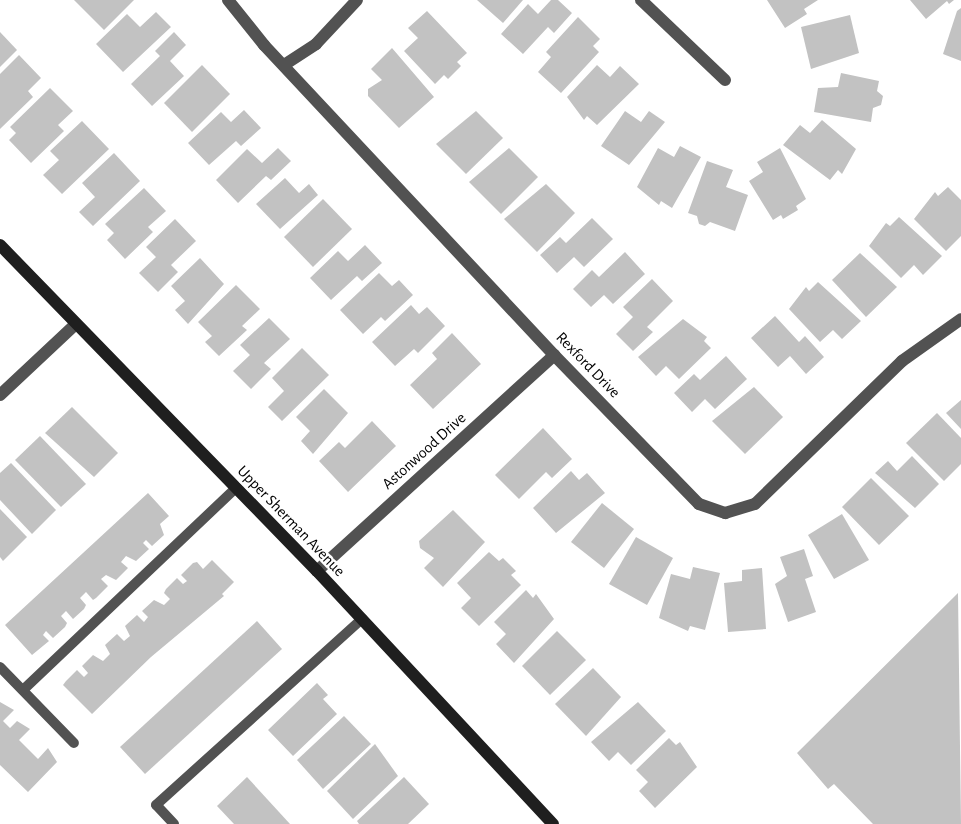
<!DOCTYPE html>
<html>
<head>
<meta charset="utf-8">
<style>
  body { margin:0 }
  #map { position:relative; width:961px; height:824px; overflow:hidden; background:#fff; font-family:"Alegreya Sans",sans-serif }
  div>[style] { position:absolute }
  .building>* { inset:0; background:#c2c2c2 }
  .service>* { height:10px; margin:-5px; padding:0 5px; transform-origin:5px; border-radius:5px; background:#525252 }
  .minor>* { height:12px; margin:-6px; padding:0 6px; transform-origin:6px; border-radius:6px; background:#525252 }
  .secondary>* { height:12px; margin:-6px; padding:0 6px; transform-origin:6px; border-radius:6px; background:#1f1f1f }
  span { translate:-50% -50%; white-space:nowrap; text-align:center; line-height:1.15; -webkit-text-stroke:4.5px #fff; paint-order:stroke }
  .street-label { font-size:16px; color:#000 }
</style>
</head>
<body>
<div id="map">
  <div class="building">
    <div style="clip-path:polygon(74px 0,134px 0,104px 30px)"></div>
    <div style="clip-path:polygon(477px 0,523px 0,503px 23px)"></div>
    <div style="clip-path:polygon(551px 0,558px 0,572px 13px,554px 33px,548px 27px,523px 54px,501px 34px,528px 4px,538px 14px)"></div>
    <div style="clip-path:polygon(767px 0,818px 0,804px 9px,807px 14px,785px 28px)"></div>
    <div style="clip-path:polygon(910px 0,954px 0,949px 4px,947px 1px,926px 19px)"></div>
    <div style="clip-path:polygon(961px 8px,961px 61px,943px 54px,957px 11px)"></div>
    <div style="clip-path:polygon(427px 11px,467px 53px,457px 62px,461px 66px,448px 79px,444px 75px,435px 84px,404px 51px,418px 38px,408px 28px)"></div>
    <div style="clip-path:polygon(156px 12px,171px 27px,123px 72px,96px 44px,127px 14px,140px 27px)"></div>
    <div style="clip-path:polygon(850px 15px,859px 53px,811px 69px,801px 27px)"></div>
    <div style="clip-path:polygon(578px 17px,600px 39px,593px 46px,599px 52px,561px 93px,538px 72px,551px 57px,546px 52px)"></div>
    <div style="clip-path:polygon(0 32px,17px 50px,0 67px)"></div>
    <div style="clip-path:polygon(174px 32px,186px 45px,170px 61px,184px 76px,152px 106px,131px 84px,160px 56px,155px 51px)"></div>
    <div style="clip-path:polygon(392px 48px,434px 97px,399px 128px,368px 96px,368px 89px,382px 80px,371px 69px)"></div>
    <div style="clip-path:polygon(19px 55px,41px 78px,28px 91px,33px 97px,0 129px,0 74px)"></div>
    <div style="clip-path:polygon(202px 65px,230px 94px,192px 132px,164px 103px)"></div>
    <div style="clip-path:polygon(597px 65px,610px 77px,620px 66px,639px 84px,597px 125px,587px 116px,584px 120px,567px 97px)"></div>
    <div style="clip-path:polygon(841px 73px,879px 81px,877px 91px,883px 96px,881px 105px,873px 108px,871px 122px,814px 112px,818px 88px,838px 87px)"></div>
    <div style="clip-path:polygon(50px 88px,73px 111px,58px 125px,64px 131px,31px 163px,9px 140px,16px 133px,10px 127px)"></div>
    <div style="clip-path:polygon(244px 110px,261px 128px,241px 146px,236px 141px,209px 165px,188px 143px,221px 112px,231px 122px)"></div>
    <div style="clip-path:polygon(476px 111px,503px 138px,466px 174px,436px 144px)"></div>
    <div style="clip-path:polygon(625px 111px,641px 122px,649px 111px,665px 122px,629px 165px,601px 146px)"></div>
    <div style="clip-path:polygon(822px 120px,856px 149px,842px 174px,838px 170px,830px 180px,783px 145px,800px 125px,810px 133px)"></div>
    <div style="clip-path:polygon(82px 121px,109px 149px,62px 194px,43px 175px,59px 160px,50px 151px)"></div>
    <div style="clip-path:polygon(680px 146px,701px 157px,672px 208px,661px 201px,659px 205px,637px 187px,658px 148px,674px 157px)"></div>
    <div style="clip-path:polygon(278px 148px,291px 161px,271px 180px,266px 176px,238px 203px,216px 180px,247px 149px,262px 163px)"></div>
    <div style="clip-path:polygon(509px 148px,538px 177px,501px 214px,469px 182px)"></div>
    <div style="clip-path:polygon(780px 148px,806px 199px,796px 206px,798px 210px,783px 219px,781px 215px,773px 220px,749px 181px,763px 172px,757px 162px)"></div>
    <div style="clip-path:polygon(114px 153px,140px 181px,93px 226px,79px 212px,95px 197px,82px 183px)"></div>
    <div style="clip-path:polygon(707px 161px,733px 170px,726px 187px,748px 195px,735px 231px,710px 222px,705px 226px,699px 224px,697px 216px,688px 213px)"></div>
    <div style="clip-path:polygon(285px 178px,299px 193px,309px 184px,318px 195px,280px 229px,256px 204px)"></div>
    <div style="clip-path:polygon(546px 184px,575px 213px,537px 252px,504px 219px)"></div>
    <div style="clip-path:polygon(948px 187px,961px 200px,961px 236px,946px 251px,914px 219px,935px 192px,938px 196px)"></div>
    <div style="clip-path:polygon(144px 188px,166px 211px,148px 227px,153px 232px,125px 259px,107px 240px,114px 233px,105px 224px)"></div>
    <div style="clip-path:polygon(323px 199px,352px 229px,313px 267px,284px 237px)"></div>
    <div style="clip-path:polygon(899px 217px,942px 256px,923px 275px,914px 265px,901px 278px,869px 246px,886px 223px,890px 226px)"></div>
    <div style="clip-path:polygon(592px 218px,613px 239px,584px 267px,574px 257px,557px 273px,540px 255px,560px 237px,566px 243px)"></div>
    <div style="clip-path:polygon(175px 219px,196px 241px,171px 265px,178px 272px,158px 292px,139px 273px,156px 257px,146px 247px)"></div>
    <div style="clip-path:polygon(365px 245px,382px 263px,362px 281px,357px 276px,331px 300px,310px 278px,338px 251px,348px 261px)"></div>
    <div style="clip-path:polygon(625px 252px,645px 274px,613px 304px,604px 295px,591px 307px,573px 289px,592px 270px,599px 277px)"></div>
    <div style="clip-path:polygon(860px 253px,897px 287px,866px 317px,832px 280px)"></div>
    <div style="clip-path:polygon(200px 258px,224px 284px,188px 324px,175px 310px,185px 301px,171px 286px)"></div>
    <div style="clip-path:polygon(379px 273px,392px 286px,399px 280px,413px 295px,385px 321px,381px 317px,363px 334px,340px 310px)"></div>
    <div style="clip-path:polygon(652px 279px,673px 301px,647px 327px,653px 332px,633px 351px,616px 334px,633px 317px,623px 307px)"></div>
    <div style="clip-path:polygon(818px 282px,861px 321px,842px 339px,833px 330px,820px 342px,789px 309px,806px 287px,809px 291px)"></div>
    <div style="clip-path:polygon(236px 285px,260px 309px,242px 326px,247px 330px,219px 356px,205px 342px,212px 336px,198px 322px)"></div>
    <div style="clip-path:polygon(411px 305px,419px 314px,427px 307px,445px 326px,418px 353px,414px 349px,395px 366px,372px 342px)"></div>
    <div style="clip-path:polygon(775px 316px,799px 342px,805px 336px,824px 357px,806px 374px,790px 356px,778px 367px,751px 338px)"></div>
    <div style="clip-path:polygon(269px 318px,290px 339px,264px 363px,271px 369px,251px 389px,233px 371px,250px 355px,240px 345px)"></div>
    <div style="clip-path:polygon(683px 319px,707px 337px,704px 341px,711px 348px,679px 379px,666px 366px,656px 376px,638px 357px)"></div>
    <div style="clip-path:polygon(452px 333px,481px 364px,433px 409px,410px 385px,437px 359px,432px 353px)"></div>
    <div style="clip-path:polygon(302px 348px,329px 375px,282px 421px,268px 407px,284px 391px,272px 378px)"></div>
    <div style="clip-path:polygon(726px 356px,747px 379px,715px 409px,705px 399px,692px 412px,674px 393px,694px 374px,700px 380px)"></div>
    <div style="clip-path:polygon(754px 387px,783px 417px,745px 454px,712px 421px)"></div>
    <div style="clip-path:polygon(324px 389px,348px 413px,313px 454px,301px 441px,310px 431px,296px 417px)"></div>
    <div style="clip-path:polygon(961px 400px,961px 429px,946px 413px)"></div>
    <div style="clip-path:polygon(72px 407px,118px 453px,94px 477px,45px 433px)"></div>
    <div style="clip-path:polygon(937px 413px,961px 438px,961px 464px,944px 481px,906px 443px)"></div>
    <div style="clip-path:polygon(372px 421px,396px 446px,348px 492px,319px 461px,339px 442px,345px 448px)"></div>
    <div style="clip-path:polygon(543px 428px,572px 459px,552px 478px,546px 472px,519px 499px,495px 475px)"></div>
    <div style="clip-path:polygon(40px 436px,86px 484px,61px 507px,15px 460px)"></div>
    <div style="clip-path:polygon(912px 456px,939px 484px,915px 508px,875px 473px,888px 461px,897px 471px)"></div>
    <div style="clip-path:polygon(11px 463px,56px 510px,32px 534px,0 500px,0 473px)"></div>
    <div style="clip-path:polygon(571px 471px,579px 480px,587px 473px,605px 493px,556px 533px,533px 508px)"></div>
    <div style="clip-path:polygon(871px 478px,909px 516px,879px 545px,842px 507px)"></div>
    <div style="clip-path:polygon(148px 493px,169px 516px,160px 524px,164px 535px,152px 546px,146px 540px,143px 543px,149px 549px,136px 561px,126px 556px,121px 562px,128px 568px,116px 580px,106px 575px,101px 579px,108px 586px,96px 598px,93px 600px,86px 592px,80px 598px,86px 605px,84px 609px,73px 619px,66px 611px,61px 616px,67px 623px,65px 627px,53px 638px,46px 631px,43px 635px,49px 641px,32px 655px,5px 625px)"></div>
    <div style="clip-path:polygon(602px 503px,634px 529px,604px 568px,571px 542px)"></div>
    <div style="clip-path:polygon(0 509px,27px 537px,3px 561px,0 557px)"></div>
    <div style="clip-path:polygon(453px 510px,485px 542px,443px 587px,424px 568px,434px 558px,420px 548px,419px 541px)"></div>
    <div style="clip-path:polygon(842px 514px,869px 560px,834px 579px,808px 535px)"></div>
    <div style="clip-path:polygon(636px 537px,673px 558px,647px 605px,609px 584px)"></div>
    <div style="clip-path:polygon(804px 549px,813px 576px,805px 579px,816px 612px,788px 622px,775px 584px,787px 576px,780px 557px)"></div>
    <div style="clip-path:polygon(489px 552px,499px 561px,503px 558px,516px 571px,511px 575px,521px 585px,479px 626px,461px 608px,471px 598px,457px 583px)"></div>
    <div style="clip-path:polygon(212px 560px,234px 582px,222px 594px,224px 596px,151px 657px,92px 714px,63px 685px,66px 681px,77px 670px,84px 677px,88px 673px,82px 666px,93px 655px,103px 661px,110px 654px,105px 645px,117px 634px,124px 641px,130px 636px,125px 626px,137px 615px,144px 622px,148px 617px,142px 611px,154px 600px,164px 605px,170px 599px,164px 593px,166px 589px,177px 578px,183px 584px,187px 581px,181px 575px,193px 563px,197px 562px,203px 569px)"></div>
    <div style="clip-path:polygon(693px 567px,720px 573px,705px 630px,690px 626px,688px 631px,659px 618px,671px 574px,690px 579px)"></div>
    <div style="clip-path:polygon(762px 568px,766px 629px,728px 632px,724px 583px,742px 581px,742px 570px)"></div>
    <div style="clip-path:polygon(526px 590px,533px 598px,536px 594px,554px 619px,514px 663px,496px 644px,506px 634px,494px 622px)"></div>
    <div style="clip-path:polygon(958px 593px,961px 824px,873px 824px,834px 784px,828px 789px,797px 753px)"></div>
    <div style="clip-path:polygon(257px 621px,282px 649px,145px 774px,120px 747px)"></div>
    <div style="clip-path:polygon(557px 631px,586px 660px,550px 695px,522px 666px)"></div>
    <div style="clip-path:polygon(593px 668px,621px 697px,586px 736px,555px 704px)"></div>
    <div style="clip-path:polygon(317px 683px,328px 695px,323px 699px,337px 714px,293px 756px,268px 730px)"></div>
    <div style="clip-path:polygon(0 702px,14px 710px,3px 721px,10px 728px,17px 721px,30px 729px,19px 740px,38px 759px,48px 748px,57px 762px,28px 792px,0 765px)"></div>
    <div style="clip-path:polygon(638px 702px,666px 731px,631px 765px,618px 752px,609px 761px,591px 742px)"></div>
    <div style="clip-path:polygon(344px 716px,371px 744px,323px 789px,297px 760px)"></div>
    <div style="clip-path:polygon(669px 738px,676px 745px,680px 742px,697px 767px,655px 808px,639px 791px,648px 782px,636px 770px)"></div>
    <div style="clip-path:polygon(375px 744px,398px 776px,353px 819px,327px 791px)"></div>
    <div style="clip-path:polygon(247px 777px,290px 824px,234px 824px,217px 806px)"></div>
    <div style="clip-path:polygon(404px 777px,429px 804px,408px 824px,359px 824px,357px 821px)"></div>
  </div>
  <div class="service">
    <div style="left:0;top:667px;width:106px;rotate:45.8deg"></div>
    <div style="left:23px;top:690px;width:294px;rotate:-43.5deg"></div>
    <div style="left:174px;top:824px;width:26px;rotate:-133deg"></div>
    <div style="left:156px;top:805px;width:278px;rotate:-42.1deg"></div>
  </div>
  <div class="minor">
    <div style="left:228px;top:0;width:58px;rotate:51.3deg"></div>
    <div style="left:264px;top:45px;width:424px;rotate:46.9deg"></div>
    <div style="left:554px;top:355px;width:208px;rotate:45.8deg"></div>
    <div style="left:699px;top:504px;width:28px;rotate:19deg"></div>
    <div style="left:725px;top:513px;width:31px;rotate:-17deg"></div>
    <div style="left:755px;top:504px;width:205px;rotate:-44.2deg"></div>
    <div style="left:902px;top:361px;width:72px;rotate:-35.4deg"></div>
    <div style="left:641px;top:0;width:116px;rotate:43.6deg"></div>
    <div style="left:284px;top:65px;width:38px;rotate:-33deg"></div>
    <div style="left:316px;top:44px;width:60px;rotate:-47deg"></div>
    <div style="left:0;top:395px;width:104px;rotate:-43.1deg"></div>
    <div style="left:317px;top:571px;width:321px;rotate:-42.3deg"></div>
  </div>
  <div class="secondary">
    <div style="left:0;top:245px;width:455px;rotate:45.8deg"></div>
    <div style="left:317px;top:571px;width:346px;rotate:47deg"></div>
  </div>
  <div class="street-label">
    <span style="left:588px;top:365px;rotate:46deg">Rexford Drive</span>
    <span style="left:424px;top:451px;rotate:-42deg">Astonwood Drive</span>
    <span style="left:291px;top:521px;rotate:46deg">Upper Sherman Avenue</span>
  </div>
</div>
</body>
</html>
